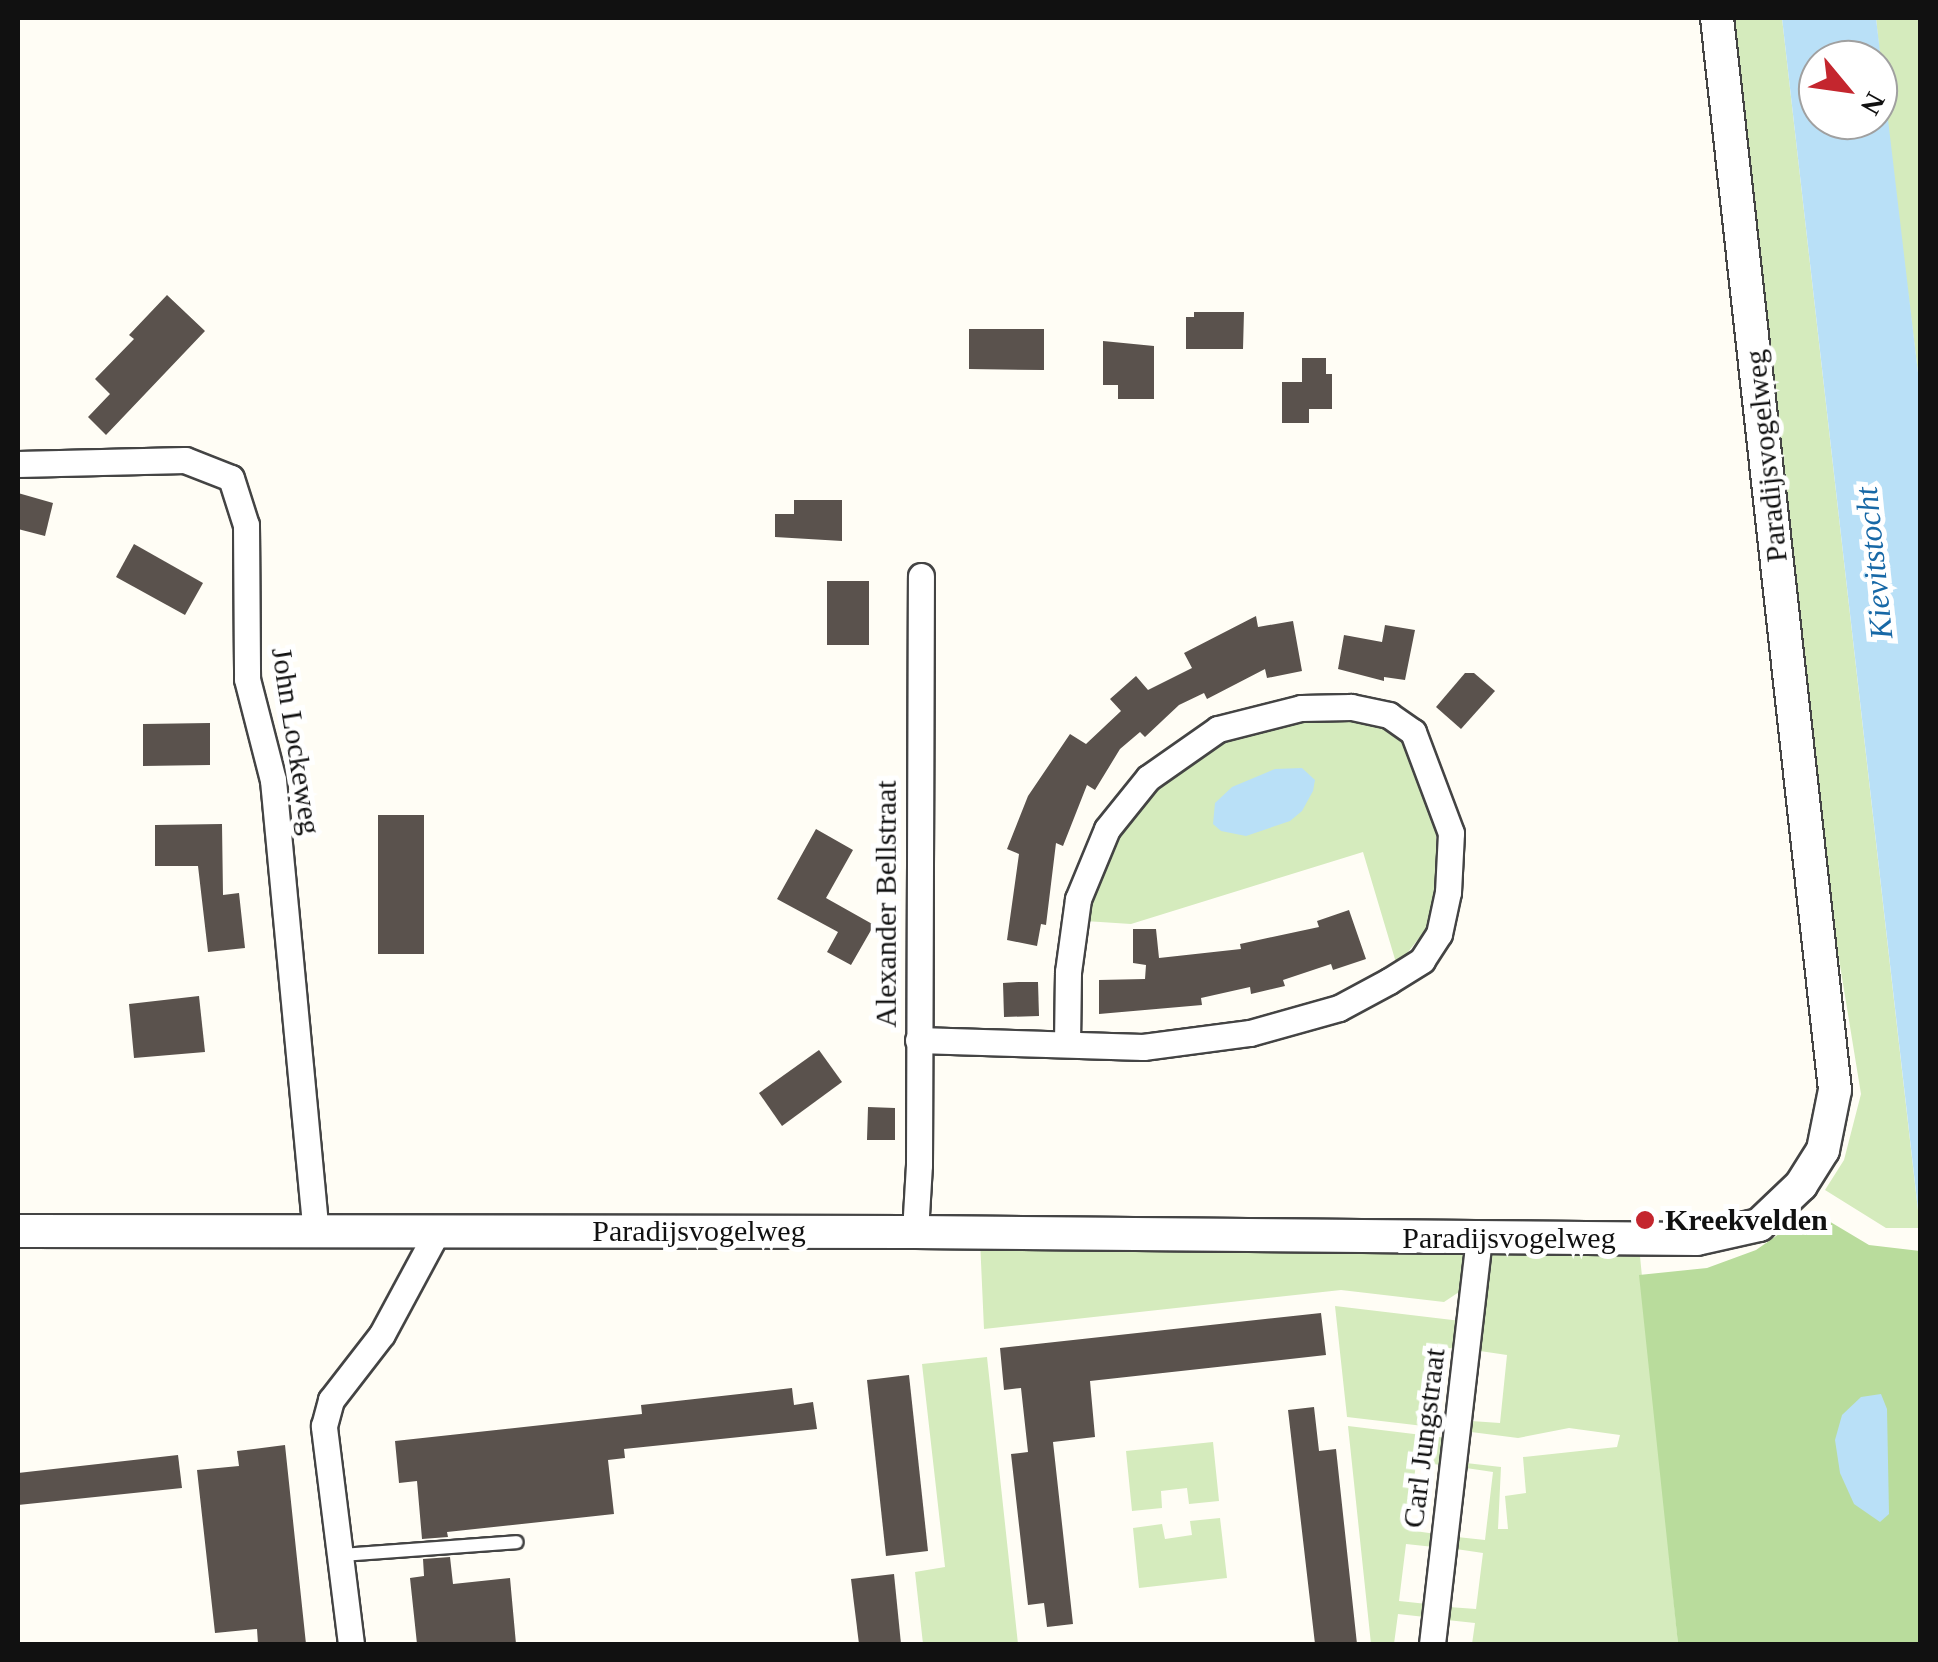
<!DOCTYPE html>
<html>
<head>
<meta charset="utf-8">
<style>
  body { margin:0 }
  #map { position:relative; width:1938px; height:1662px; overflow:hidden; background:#fffdf5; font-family:Georgia,serif }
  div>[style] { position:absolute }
  .green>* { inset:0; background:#d5ebbd }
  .forest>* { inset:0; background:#b9dc9c }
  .water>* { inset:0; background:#b9e0f7 }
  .building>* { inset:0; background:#5a524d }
  .roads { filter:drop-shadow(2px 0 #444) drop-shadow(-2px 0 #444) drop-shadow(0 2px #444) drop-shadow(0 -2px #444) }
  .service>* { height:12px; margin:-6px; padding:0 6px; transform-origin:6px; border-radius:6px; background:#fff }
  .minor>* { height:25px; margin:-12.5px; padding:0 12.5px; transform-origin:12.5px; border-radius:12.5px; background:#fff }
  .tertiary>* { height:32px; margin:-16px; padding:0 16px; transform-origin:16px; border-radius:16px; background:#fff }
  .dots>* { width:28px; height:28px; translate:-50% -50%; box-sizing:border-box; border:5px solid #fff; border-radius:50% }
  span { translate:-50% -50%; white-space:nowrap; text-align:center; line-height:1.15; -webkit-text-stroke:10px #fff; paint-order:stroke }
  .street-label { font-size:30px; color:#111 }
  .poi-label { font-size:30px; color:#111; font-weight:700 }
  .left { translate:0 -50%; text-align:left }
  .water-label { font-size:32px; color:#1768a6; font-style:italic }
  .frame { position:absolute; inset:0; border:20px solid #111; pointer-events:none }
  .north { position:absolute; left:1798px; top:40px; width:100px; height:100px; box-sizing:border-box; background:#fff; border:2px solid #a0a0a0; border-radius:50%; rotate:119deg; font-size:28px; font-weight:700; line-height:40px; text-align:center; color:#111 }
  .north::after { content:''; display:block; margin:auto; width:35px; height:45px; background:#c4262e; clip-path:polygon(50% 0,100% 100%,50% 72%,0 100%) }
</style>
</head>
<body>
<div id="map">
  <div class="green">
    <div style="clip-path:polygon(1732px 18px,1782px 18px,1920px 1228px,1886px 1228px,1825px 1190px,1844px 1160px,1861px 1094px,1838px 953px)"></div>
    <div style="clip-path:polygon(1876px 18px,1920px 18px,1919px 381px,1887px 125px)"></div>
    <div style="clip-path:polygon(1329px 717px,1386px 724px,1403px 737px,1436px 819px,1436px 903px,1427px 928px,1397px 966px,1363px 852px,1131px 924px,1085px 921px,1099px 872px,1122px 826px,1153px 786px,1230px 735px,1286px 720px)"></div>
    <div style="clip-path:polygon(980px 1240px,1469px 1243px,1462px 1290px,1444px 1302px,1341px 1290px,984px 1329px)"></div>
    <div style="clip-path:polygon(1493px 1243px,1639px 1246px,1678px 1644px,1472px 1644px,1475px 1623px,1447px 1620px,1449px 1607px,1476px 1609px,1483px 1553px,1456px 1549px,1457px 1537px,1485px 1540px,1493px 1472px,1466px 1468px,1466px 1463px,1501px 1467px,1498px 1529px,1508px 1529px,1505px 1496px,1526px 1493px,1523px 1457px,1617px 1447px,1620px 1435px,1569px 1428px,1518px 1438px,1471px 1432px,1471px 1421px,1500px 1423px,1507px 1355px,1480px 1351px)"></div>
    <div style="clip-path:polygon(1335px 1306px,1461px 1321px,1458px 1349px,1430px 1346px,1422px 1414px,1450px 1418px,1449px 1429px,1347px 1417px)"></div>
    <div style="clip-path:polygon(987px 1357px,1018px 1644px,923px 1644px,915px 1572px,945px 1567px,922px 1364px)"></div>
    <div style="clip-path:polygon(1348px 1426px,1447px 1438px,1444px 1465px,1416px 1463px,1408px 1530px,1436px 1534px,1434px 1547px,1406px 1544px,1399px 1601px,1427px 1604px,1425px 1617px,1398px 1614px,1394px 1644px,1371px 1644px)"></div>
    <div style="clip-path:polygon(1213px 1442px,1219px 1501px,1189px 1504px,1187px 1488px,1161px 1491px,1162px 1508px,1132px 1511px,1126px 1451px)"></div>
    <div style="clip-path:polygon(1220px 1518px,1227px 1578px,1139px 1588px,1133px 1528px,1162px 1524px,1165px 1539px,1192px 1535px,1190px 1521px)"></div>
  </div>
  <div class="forest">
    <div style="clip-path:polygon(1812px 1211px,1869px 1245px,1920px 1251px,1920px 1644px,1678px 1644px,1639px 1275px,1707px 1268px,1756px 1250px)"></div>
  </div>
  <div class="water">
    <div style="clip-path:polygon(evenodd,1782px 18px,1876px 18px,1919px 381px,1920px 1227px,1782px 18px,1818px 60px,1878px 60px,1878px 120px,1818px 120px,1818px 60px)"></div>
    <div style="clip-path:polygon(1302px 768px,1315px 780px,1313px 791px,1302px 811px,1290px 821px,1246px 836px,1221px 831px,1213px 824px,1215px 803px,1232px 787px,1275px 769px)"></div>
    <div style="clip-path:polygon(1881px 1394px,1887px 1409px,1889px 1514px,1880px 1522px,1854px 1504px,1840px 1473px,1835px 1440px,1842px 1415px,1861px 1397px)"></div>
  </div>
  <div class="building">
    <div style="clip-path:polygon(167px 295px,205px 331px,106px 435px,88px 417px,110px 394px,95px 379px,134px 339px,129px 335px)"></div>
    <div style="clip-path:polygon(1194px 312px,1244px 312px,1243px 349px,1186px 349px,1186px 317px,1194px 317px)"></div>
    <div style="clip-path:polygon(969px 329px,1044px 329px,1044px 370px,969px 369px)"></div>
    <div style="clip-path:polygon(1103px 341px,1154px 346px,1154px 399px,1118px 399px,1118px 385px,1103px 385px)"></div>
    <div style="clip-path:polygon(1302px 358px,1326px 358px,1326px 374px,1332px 374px,1332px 409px,1309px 409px,1309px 423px,1282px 423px,1282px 382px,1302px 382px)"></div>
    <div style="clip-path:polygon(18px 493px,53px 503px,45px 536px,18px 529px)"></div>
    <div style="clip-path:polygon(794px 500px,842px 500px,842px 541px,775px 537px,775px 514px,794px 514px)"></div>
    <div style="clip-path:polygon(134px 544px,203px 583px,185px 615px,116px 577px)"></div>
    <div style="clip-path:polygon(827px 581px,869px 581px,869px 645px,827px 645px)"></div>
    <div style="clip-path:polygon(1256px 616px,1258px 627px,1293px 621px,1302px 671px,1267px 678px,1265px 669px,1207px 699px,1204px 693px,1179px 705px,1145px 737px,1140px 732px,1120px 749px,1095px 790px,1087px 785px,1063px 846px,1056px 843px,1046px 925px,1041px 924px,1037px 946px,1007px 940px,1019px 854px,1007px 849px,1028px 796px,1070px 734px,1086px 744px,1121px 711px,1110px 699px,1136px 676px,1148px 690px,1192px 668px,1184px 653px)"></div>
    <div style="clip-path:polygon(1385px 625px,1415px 630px,1405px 680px,1384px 677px,1384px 681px,1338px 669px,1344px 635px,1382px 642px)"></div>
    <div style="clip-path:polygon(1465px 673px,1474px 673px,1495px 691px,1461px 729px,1436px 707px)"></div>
    <div style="clip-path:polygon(210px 723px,210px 765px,143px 766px,143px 724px)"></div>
    <div style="clip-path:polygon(378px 815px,424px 815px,424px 954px,378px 954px)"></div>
    <div style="clip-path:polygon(222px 824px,223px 895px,239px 893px,245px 948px,208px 952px,198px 866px,155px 866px,155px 825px)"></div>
    <div style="clip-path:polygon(816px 829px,853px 850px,826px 898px,874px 925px,851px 965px,827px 952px,838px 932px,777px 899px)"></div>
    <div style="clip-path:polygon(1349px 910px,1366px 959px,1333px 970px,1331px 964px,1283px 980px,1285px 986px,1251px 994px,1250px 987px,1201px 998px,1202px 1005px,1099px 1014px,1099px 980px,1145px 979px,1146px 965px,1133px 963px,1133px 929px,1156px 929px,1159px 958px,1241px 949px,1240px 944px,1319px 927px,1317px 921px)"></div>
    <div style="clip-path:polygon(1018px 982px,1038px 982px,1039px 1016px,1004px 1017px,1003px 983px)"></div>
    <div style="clip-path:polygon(199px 996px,205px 1052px,134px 1058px,129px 1004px)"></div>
    <div style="clip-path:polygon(819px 1050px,842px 1082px,782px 1126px,759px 1093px)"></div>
    <div style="clip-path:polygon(868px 1107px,895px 1108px,895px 1140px,867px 1140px)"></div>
    <div style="clip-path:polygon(1321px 1313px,1326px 1355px,1090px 1381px,1095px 1437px,1053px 1442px,1073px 1624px,1047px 1627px,1044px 1603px,1028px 1605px,1011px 1454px,1028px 1452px,1021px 1388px,1004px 1390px,1000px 1348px)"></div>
    <div style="clip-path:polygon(909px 1375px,928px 1551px,886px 1556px,867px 1380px)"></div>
    <div style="clip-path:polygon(792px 1388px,794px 1405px,813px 1402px,817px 1429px,624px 1449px,625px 1458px,608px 1460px,614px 1514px,447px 1532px,448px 1537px,422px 1539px,417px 1481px,399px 1483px,395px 1441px,642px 1414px,641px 1405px)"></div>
    <div style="clip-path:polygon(1314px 1407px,1319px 1451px,1336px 1449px,1357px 1644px,1315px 1644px,1288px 1410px)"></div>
    <div style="clip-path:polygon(285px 1445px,306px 1644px,258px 1644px,257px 1629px,215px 1633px,197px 1470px,239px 1466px,237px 1451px)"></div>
    <div style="clip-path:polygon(178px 1455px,182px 1488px,18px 1505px,18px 1473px)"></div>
    <div style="clip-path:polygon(450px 1557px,453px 1584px,510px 1578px,516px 1644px,417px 1644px,410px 1578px,424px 1576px,423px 1559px)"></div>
    <div style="clip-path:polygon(894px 1574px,901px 1644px,859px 1644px,851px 1579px)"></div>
  </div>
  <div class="roads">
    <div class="service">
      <div style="left:341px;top:1555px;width:176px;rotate:-4.2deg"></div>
    </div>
    <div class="minor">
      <div style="left:18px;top:464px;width:167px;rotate:-1.4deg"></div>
      <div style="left:185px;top:460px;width:49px;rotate:21.4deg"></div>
      <div style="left:231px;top:478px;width:49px;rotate:72.3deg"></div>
      <div style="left:246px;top:525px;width:154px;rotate:89.6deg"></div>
      <div style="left:247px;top:679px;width:104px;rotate:75.6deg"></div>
      <div style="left:273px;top:780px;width:453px;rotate:84.6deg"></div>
      <div style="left:918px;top:1040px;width:225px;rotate:1.8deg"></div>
      <div style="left:1143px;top:1047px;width:108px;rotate:-7.5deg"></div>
      <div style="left:1250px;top:1033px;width:92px;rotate:-15.7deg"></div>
      <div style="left:1339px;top:1008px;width:57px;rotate:-28.4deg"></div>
      <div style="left:1389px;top:981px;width:39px;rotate:-32deg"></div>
      <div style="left:1422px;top:960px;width:31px;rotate:-57deg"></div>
      <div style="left:1439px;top:934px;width:43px;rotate:-77.9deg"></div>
      <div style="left:1448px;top:892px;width:59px;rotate:-87.1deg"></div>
      <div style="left:1451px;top:833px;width:108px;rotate:-110.6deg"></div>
      <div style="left:1413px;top:732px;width:29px;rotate:-145deg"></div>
      <div style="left:1389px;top:715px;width:39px;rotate:-168deg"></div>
      <div style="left:1351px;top:707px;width:50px;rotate:178.9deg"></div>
      <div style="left:1301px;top:708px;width:86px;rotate:165.8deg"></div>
      <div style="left:1218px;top:729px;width:85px;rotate:145deg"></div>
      <div style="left:1148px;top:778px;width:65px;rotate:128.8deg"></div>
      <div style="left:1107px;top:829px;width:76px;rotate:112.5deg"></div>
      <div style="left:1078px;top:899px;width:74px;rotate:97.8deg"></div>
      <div style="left:1068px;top:972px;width:71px;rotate:90.8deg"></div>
      <div style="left:915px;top:1232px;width:67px;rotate:-86.6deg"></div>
      <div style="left:919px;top:1165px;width:589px;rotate:-89.81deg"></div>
      <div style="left:351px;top:1644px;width:220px;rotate:-97.1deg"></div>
      <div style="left:324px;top:1426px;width:27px;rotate:-75deg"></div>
      <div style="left:331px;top:1400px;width:83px;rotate:-52.3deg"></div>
      <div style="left:382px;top:1334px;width:116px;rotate:-61.7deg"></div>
      <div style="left:1432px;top:1644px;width:409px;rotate:-83.4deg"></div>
    </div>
    <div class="tertiary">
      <div style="left:18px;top:1231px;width:897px;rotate:0.06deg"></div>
      <div style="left:915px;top:1232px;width:782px;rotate:0.51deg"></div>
      <div style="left:1697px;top:1239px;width:64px;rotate:-12.7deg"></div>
      <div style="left:1759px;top:1225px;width:58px;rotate:-43.6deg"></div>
      <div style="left:1801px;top:1185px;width:41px;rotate:-57.8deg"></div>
      <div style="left:1823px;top:1150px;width:61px;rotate:-78.7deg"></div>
      <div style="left:1835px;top:1090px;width:1078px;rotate:-96.28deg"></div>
    </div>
  </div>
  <div class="dots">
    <div style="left:1645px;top:1220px;background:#c4262e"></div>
  </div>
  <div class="street-label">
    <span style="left:1766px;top:456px;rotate:-96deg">Paradijsvogelweg</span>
    <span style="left:296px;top:741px;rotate:81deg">John Lockeweg</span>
    <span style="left:886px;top:904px;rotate:-90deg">Alexander Bellstraat</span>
    <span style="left:699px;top:1231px">Paradijsvogelweg</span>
    <span style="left:1509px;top:1238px">Paradijsvogelweg</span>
    <span style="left:1424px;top:1438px;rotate:-83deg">Carl Jungstraat</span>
  </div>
  <div class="poi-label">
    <span class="left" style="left:1665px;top:1220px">Kreekvelden</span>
  </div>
  <div class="water-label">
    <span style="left:1874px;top:563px;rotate:-96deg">Kievitstocht</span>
  </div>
  <div class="frame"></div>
  <div class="north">N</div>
</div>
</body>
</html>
